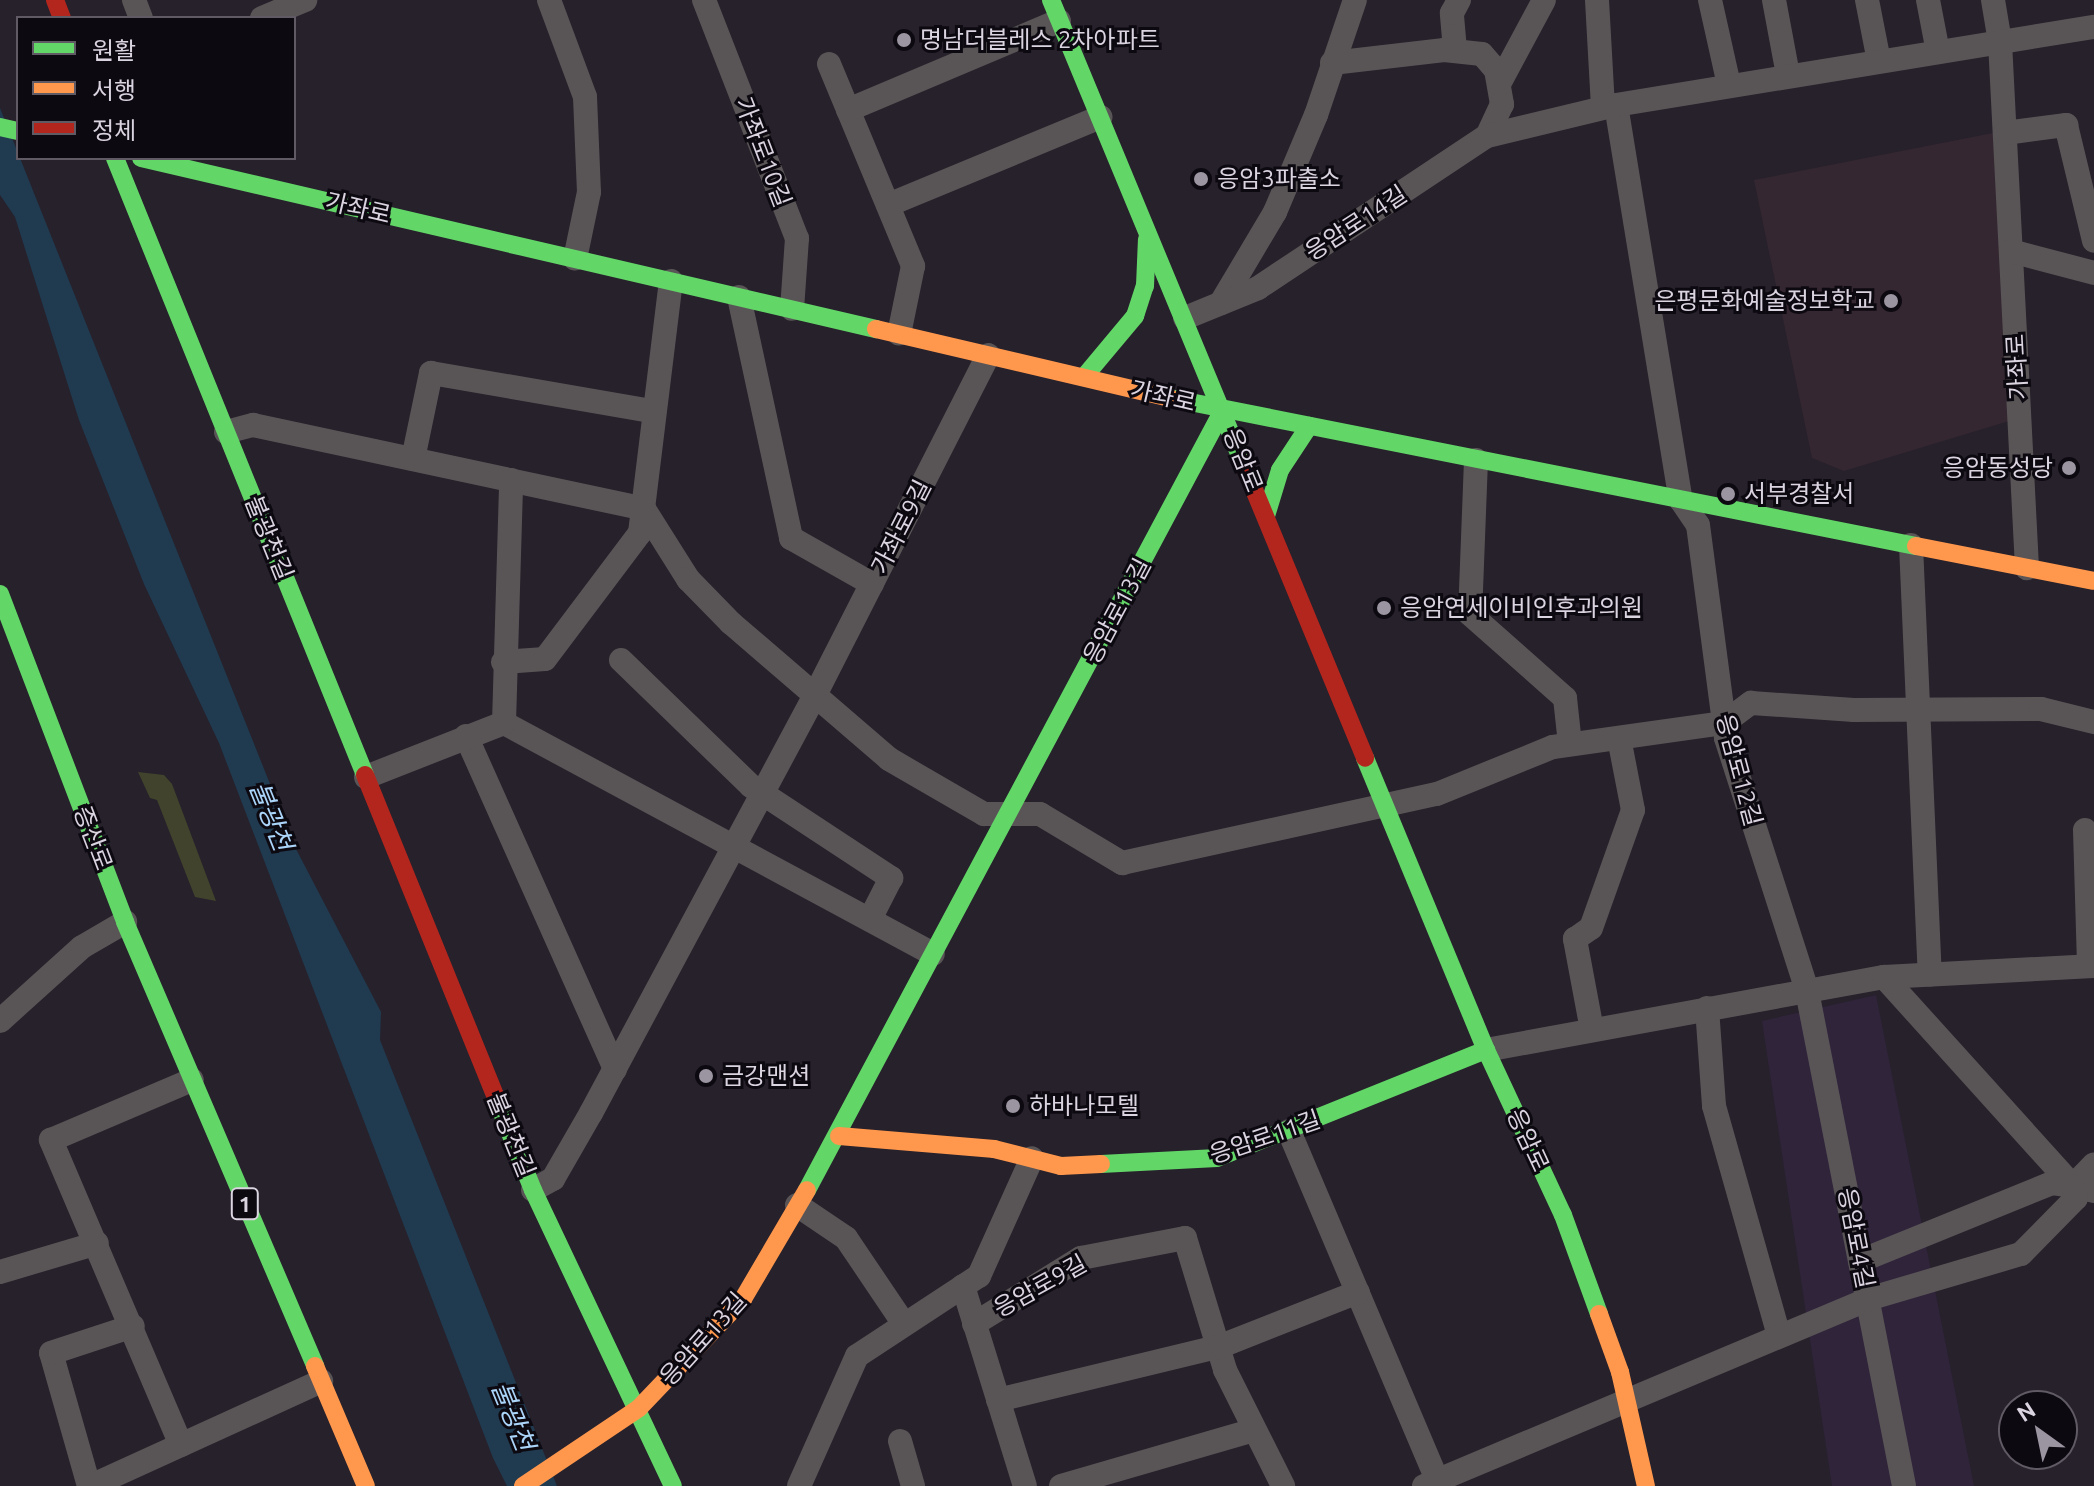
<!DOCTYPE html>
<html>
<head>
<meta charset="utf-8">
<style>
  body { margin:0 }
  #map { position:relative; width:2094px; height:1486px; overflow:hidden; background:#26212b; font-family:Ubuntu,"Noto Sans KR",sans-serif }
  div>[style] { position:absolute }
  .built>* { inset:0; background:#30243b }
  .education>* { inset:0; background:#342731 }
  .green>* { inset:0; background:#41432c }
  .water>* { inset:0; background:#203a50 }
  .street>* { height:24px; margin:-12px; padding:0 12px; transform-origin:12px; border-radius:12px; background:#595556 }
  .fast>* { height:18px; margin:-9px; padding:0 9px; transform-origin:9px; border-radius:9px; background:#63d668 }
  .slow>* { height:18px; margin:-9px; padding:0 9px; transform-origin:9px; border-radius:9px; background:#ff974d }
  .jam>* { height:18px; margin:-9px; padding:0 9px; transform-origin:9px; border-radius:9px; background:#b3261e }
  .dots>* { width:22px; height:22px; translate:-50% -50%; box-sizing:border-box; border:4px solid #0d0911; border-radius:50% }
  span { translate:-50% -50%; white-space:nowrap; text-align:center; line-height:1.15; -webkit-text-stroke:6px #0d0911; paint-order:stroke }
  .shield-label span { padding:2px 6px; background:#0d0911; border:2px solid; border-radius:6px; -webkit-text-stroke-width:0 }
  .shield-label { font-size:22px; color:#dad3e0; font-weight:700 }
  .poi-label { font-size:24px; color:#dad3e0 }
  .left { translate:0 -50%; text-align:left }
  .right { translate:-100% -50%; text-align:right }
  .street-label { font-size:24px; color:#dad3e0 }
  .water-label { font-size:26px; color:#abd4f9; font-style:italic }
  .legend { position:absolute; left:16px; top:16px; width:280px; height:144px; box-sizing:border-box; background:#0d0911; border:2px solid #5f5a64; margin:0; padding:10px 14px; list-style:none; font-size:24px; color:#dad3e0 }
  .legend li { display:flex; align-items:center; gap:16px; height:40px }
  .legend b { width:40px; border:2px solid #5f5a64 }
  .north { position:absolute; left:1998px; top:1390px; width:80px; height:80px; box-sizing:border-box; background:#0d0911; border:2px solid #5f5a64; border-radius:50%; rotate:327deg; font-size:22px; font-weight:700; line-height:32px; text-align:center; color:#dad3e0 }
  .north::after { content:''; display:block; margin:auto; width:28px; height:36px; background:#9b95a1; clip-path:polygon(50% 0,100% 100%,50% 72%,0 100%) }
</style>
</head>
<body>
<div id="map">
  <div class="built">
    <div style="clip-path:polygon(1876px 995px,1974px 1486px,1832px 1486px,1762px 1021px)"></div>
  </div>
  <div class="education">
    <div style="clip-path:polygon(1993px 133px,2009px 421px,1844px 471px,1812px 458px,1754px 180px)"></div>
  </div>
  <div class="green">
    <div style="clip-path:polygon(138px 772px,164px 775px,172px 784px,216px 901px,195px 897px,157px 800px,150px 798px)"></div>
  </div>
  <div class="water">
    <div style="clip-path:polygon(0 108px,296px 849px,381px 1012px,380px 1040px,557px 1486px,507px 1486px,493px 1458px,219px 743px,144px 584px,79px 420px,15px 217px,0 195px)"></div>
  </div>
  <div class="street">
    <div style="left:134px;top:0;width:19px;rotate:69deg"></div>
    <div style="left:549px;top:0;width:103px;rotate:69.6deg"></div>
    <div style="left:585px;top:97px;width:95px;rotate:87.6deg"></div>
    <div style="left:589px;top:192px;width:68px;rotate:101.8deg"></div>
    <div style="left:704px;top:0;width:256px;rotate:68.7deg"></div>
    <div style="left:797px;top:238px;width:71px;rotate:94deg"></div>
    <div style="left:1597px;top:0;width:107px;rotate:86.8deg"></div>
    <div style="left:1710px;top:0;width:87px;rotate:77.4deg"></div>
    <div style="left:1774px;top:0;width:76px;rotate:79.4deg"></div>
    <div style="left:1867px;top:0;width:62px;rotate:78.9deg"></div>
    <div style="left:1928px;top:0;width:53px;rotate:79.1deg"></div>
    <div style="left:1993px;top:0;width:43px;rotate:80.5deg"></div>
    <div style="left:2000px;top:42px;width:527px;rotate:87.06deg"></div>
    <div style="left:262px;top:18px;width:47px;rotate:-22.7deg"></div>
    <div style="left:1455px;top:50px;width:37px;rotate:-95deg"></div>
    <div style="left:1452px;top:13px;width:15px;rotate:-62deg"></div>
    <div style="left:1332px;top:63px;width:113px;rotate:-6.6deg"></div>
    <div style="left:1444px;top:50px;width:38px;rotate:6deg"></div>
    <div style="left:1482px;top:54px;width:21px;rotate:49deg"></div>
    <div style="left:1496px;top:70px;width:35px;rotate:80deg"></div>
    <div style="left:1502px;top:104px;width:35px;rotate:115deg"></div>
    <div style="left:829px;top:64px;width:219px;rotate:67.4deg"></div>
    <div style="left:913px;top:266px;width:69px;rotate:101.6deg"></div>
    <div style="left:1499px;top:84px;width:95px;rotate:-61.8deg"></div>
    <div style="left:1616px;top:105px;width:400px;rotate:80.7deg"></div>
    <div style="left:1681px;top:500px;width:30px;rotate:56deg"></div>
    <div style="left:1698px;top:525px;width:215px;rotate:82.5deg"></div>
    <div style="left:1726px;top:738px;width:266px;rotate:72.2deg"></div>
    <div style="left:1807px;top:991px;width:504px;rotate:78.91deg"></div>
    <div style="left:848px;top:110px;width:229px;rotate:-22.9deg"></div>
    <div style="left:2005px;top:133px;width:62px;rotate:-7.5deg"></div>
    <div style="left:2066px;top:125px;width:119px;rotate:76.4deg"></div>
    <div style="left:888px;top:205px;width:230px;rotate:-22.5deg"></div>
    <div style="left:2011px;top:251px;width:86px;rotate:14.8deg"></div>
    <div style="left:739px;top:297px;width:247px;rotate:77.8deg"></div>
    <div style="left:791px;top:538px;width:93px;rotate:29.6deg"></div>
    <div style="left:1221px;top:303px;width:106px;rotate:-59.3deg"></div>
    <div style="left:1275px;top:212px;width:105px;rotate:-67.1deg"></div>
    <div style="left:1316px;top:115px;width:121px;rotate:-71.3deg"></div>
    <div style="left:1185px;top:318px;width:79px;rotate:-22.3deg"></div>
    <div style="left:1258px;top:288px;width:275px;rotate:-33.6deg"></div>
    <div style="left:1487px;top:136px;width:133px;rotate:-13.5deg"></div>
    <div style="left:1616px;top:105px;width:484px;rotate:-9.3deg"></div>
    <div style="left:226px;top:432px;width:28px;rotate:-15deg"></div>
    <div style="left:253px;top:425px;width:400px;rotate:12.1deg"></div>
    <div style="left:413px;top:459px;width:88px;rotate:-78.2deg"></div>
    <div style="left:431px;top:373px;width:224px;rotate:9.8deg"></div>
    <div style="left:1476px;top:460px;width:154px;rotate:92.2deg"></div>
    <div style="left:1470px;top:614px;width:127px;rotate:41.5deg"></div>
    <div style="left:1565px;top:698px;width:46px;rotate:83.8deg"></div>
    <div style="left:644px;top:509px;width:83px;rotate:57.8deg"></div>
    <div style="left:688px;top:579px;width:62px;rotate:45.7deg"></div>
    <div style="left:731px;top:623px;width:208px;rotate:40.7deg"></div>
    <div style="left:889px;top:759px;width:110px;rotate:30.1deg"></div>
    <div style="left:984px;top:814px;width:56px"></div>
    <div style="left:1040px;top:814px;width:96px;rotate:30.9deg"></div>
    <div style="left:1122px;top:863px;width:322px;rotate:-12.4deg"></div>
    <div style="left:1437px;top:794px;width:125px;rotate:-22.1deg"></div>
    <div style="left:1553px;top:747px;width:173px;rotate:-8deg"></div>
    <div style="left:1724px;top:723px;width:34px;rotate:-37deg"></div>
    <div style="left:1751px;top:703px;width:103px;rotate:3.9deg"></div>
    <div style="left:1854px;top:710px;width:187px;rotate:-0.3deg"></div>
    <div style="left:2041px;top:709px;width:55px;rotate:13.8deg"></div>
    <div style="left:1911px;top:545px;width:430px;rotate:87.5deg"></div>
    <div style="left:621px;top:660px;width:181px;rotate:44.1deg"></div>
    <div style="left:751px;top:786px;width:168px;rotate:33.3deg"></div>
    <div style="left:891px;top:878px;width:46px;rotate:117.1deg"></div>
    <div style="left:503px;top:662px;width:42px;rotate:-4.1deg"></div>
    <div style="left:545px;top:659px;width:158px;rotate:-53deg"></div>
    <div style="left:640px;top:533px;width:254px;rotate:-83deg"></div>
    <div style="left:504px;top:723px;width:487px;rotate:28.3deg"></div>
    <div style="left:504px;top:723px;width:243px;rotate:-88.3deg"></div>
    <div style="left:466px;top:736px;width:365px;rotate:65.9deg"></div>
    <div style="left:366px;top:777px;width:148px;rotate:-21.4deg"></div>
    <div style="left:2085px;top:830px;width:136px;rotate:88.3deg"></div>
    <div style="left:1884px;top:977px;width:282px;rotate:47.9deg"></div>
    <div style="left:2073px;top:1186px;width:22px;rotate:13deg"></div>
    <div style="left:1707px;top:1008px;width:98px;rotate:85.9deg"></div>
    <div style="left:1714px;top:1106px;width:239px;rotate:74.2deg"></div>
    <div style="left:0;top:1021px;width:110px;rotate:-42.1deg"></div>
    <div style="left:82px;top:947px;width:50px;rotate:-30.2deg"></div>
    <div style="left:1592px;top:1030px;width:93px;rotate:-100.6deg"></div>
    <div style="left:1575px;top:939px;width:19px;rotate:-35deg"></div>
    <div style="left:1591px;top:928px;width:125px;rotate:-70.4deg"></div>
    <div style="left:1633px;top:810px;width:73px;rotate:-101deg"></div>
    <div style="left:1486px;top:1050px;width:405px;rotate:-10.4deg"></div>
    <div style="left:1884px;top:977px;width:210px;rotate:-3deg"></div>
    <div style="left:1289px;top:1131px;width:379px;rotate:67deg"></div>
    <div style="left:2073px;top:1186px;width:30px;rotate:-46deg"></div>
    <div style="left:533px;top:1190px;width:23px;rotate:-29deg"></div>
    <div style="left:553px;top:1179px;width:76px;rotate:-60.1deg"></div>
    <div style="left:591px;top:1113px;width:470px;rotate:-61.8deg"></div>
    <div style="left:813px;top:699px;width:386px;rotate:-63deg"></div>
    <div style="left:797px;top:1205px;width:59px;rotate:34deg"></div>
    <div style="left:846px;top:1238px;width:104px;rotate:56deg"></div>
    <div style="left:1860px;top:1261px;width:207px;rotate:-22.1deg"></div>
    <div style="left:2052px;top:1183px;width:21px;rotate:8deg"></div>
    <div style="left:0;top:1272px;width:101px;rotate:-16.6deg"></div>
    <div style="left:963px;top:1286px;width:209px;rotate:72.8deg"></div>
    <div style="left:974px;top:1324px;width:126px;rotate:-31.7deg"></div>
    <div style="left:1081px;top:1258px;width:106px;rotate:-10.9deg"></div>
    <div style="left:1185px;top:1238px;width:138px;rotate:73.1deg"></div>
    <div style="left:1225px;top:1370px;width:130px;rotate:63.4deg"></div>
    <div style="left:998px;top:1400px;width:229px;rotate:-13.6deg"></div>
    <div style="left:1221px;top:1346px;width:147px;rotate:-21.5deg"></div>
    <div style="left:900px;top:1441px;width:47px;rotate:73.9deg"></div>
    <div style="left:181px;top:1445px;width:332px;rotate:-113.1deg"></div>
    <div style="left:51px;top:1140px;width:153px;rotate:-23.1deg"></div>
    <div style="left:89px;top:1486px;width:138px;rotate:-105.9deg"></div>
    <div style="left:51px;top:1353px;width:86px;rotate:-18.2deg"></div>
    <div style="left:91px;top:1486px;width:253px;rotate:-24.5deg"></div>
    <div style="left:799px;top:1486px;width:142px;rotate:-66deg"></div>
    <div style="left:857px;top:1356px;width:146px;rotate:-33.3deg"></div>
    <div style="left:979px;top:1276px;width:129px;rotate:-65.8deg"></div>
    <div style="left:1061px;top:1486px;width:201px;rotate:-16.2deg"></div>
    <div style="left:1424px;top:1486px;width:482px;rotate:-22.8deg"></div>
    <div style="left:1868px;top:1299px;width:159px;rotate:-16.4deg"></div>
    <div style="left:2021px;top:1254px;width:78px;rotate:-45.5deg"></div>
    <div style="left:2076px;top:1198px;width:12px;rotate:-104deg"></div>
  </div>
  <div class="fast">
    <div style="left:1051px;top:0;width:501px;rotate:67.48deg"></div>
    <div style="left:0;top:127px;width:18px;rotate:13deg"></div>
    <div style="left:115px;top:158px;width:666px;rotate:67.94deg"></div>
    <div style="left:141px;top:158px;width:755px;rotate:13.1deg"></div>
    <div style="left:1084px;top:377px;width:80px;rotate:-50.1deg"></div>
    <div style="left:1135px;top:316px;width:32px;rotate:-72deg"></div>
    <div style="left:1145px;top:286px;width:47px;rotate:-87.6deg"></div>
    <div style="left:1170px;top:398px;width:761px;rotate:11.22deg"></div>
    <div style="left:1266px;top:516px;width:48px;rotate:-73.1deg"></div>
    <div style="left:1280px;top:470px;width:53px;rotate:-56.6deg"></div>
    <div style="left:0;top:594px;width:351px;rotate:69.1deg"></div>
    <div style="left:125px;top:922px;width:483px;rotate:66.8deg"></div>
    <div style="left:1365px;top:758px;width:316px;rotate:67.5deg"></div>
    <div style="left:1486px;top:1050px;width:182px;rotate:65deg"></div>
    <div style="left:1563px;top:1215px;width:105px;rotate:70deg"></div>
    <div style="left:496px;top:1098px;width:99px;rotate:68.1deg"></div>
    <div style="left:533px;top:1190px;width:327px;rotate:64.7deg"></div>
    <div style="left:1101px;top:1164px;width:116px;rotate:-3deg"></div>
    <div style="left:1217px;top:1158px;width:290px;rotate:-21.9deg"></div>
    <div style="left:807px;top:1190px;width:884px;rotate:-61.93deg"></div>
  </div>
  <div class="slow">
    <div style="left:876px;top:329px;width:302px;rotate:13.2deg"></div>
    <div style="left:1916px;top:546px;width:181px;rotate:11.1deg"></div>
    <div style="left:839px;top:1136px;width:156px;rotate:4.8deg"></div>
    <div style="left:994px;top:1149px;width:69px;rotate:14.2deg"></div>
    <div style="left:1061px;top:1166px;width:40px;rotate:-2.9deg"></div>
    <div style="left:1599px;top:1314px;width:62px;rotate:70.1deg"></div>
    <div style="left:1620px;top:1372px;width:117px;rotate:77.2deg"></div>
    <div style="left:315px;top:1366px;width:130px;rotate:67deg"></div>
    <div style="left:523px;top:1486px;width:140px;rotate:-33.9deg"></div>
    <div style="left:639px;top:1408px;width:151px;rotate:-46.3deg"></div>
    <div style="left:743px;top:1299px;width:126px;rotate:-59.6deg"></div>
  </div>
  <div class="jam">
    <div style="left:55px;top:0;width:19px;rotate:69deg"></div>
    <div style="left:1243px;top:463px;width:319px;rotate:67.5deg"></div>
    <div style="left:365px;top:775px;width:349px;rotate:67.9deg"></div>
  </div>
  <div class="dots">
    <div style="left:904px;top:40px;background:#9b95a1"></div>
    <div style="left:1201px;top:179px;background:#9b95a1"></div>
    <div style="left:1891px;top:301px;background:#9b95a1"></div>
    <div style="left:2069px;top:468px;background:#9b95a1"></div>
    <div style="left:1728px;top:494px;background:#9b95a1"></div>
    <div style="left:1384px;top:608px;background:#9b95a1"></div>
    <div style="left:706px;top:1076px;background:#9b95a1"></div>
    <div style="left:1013px;top:1106px;background:#9b95a1"></div>
  </div>
  <div class="shield-label">
    <span style="left:245px;top:1204px">1</span>
  </div>
  <div class="poi-label">
    <span class="left" style="left:920px;top:40px">명남더블레스 2차아파트</span>
    <span class="left" style="left:1217px;top:179px">응암3파출소</span>
    <span class="right" style="left:1875px;top:301px">은평문화예술정보학교</span>
    <span class="right" style="left:2053px;top:468px">응암동성당</span>
    <span class="left" style="left:1744px;top:494px">서부경찰서</span>
    <span class="left" style="left:1400px;top:608px">응암연세이비인후과의원</span>
    <span class="left" style="left:722px;top:1076px">금강맨션</span>
    <span class="left" style="left:1029px;top:1106px">하바나모텔</span>
  </div>
  <div class="street-label">
    <span style="left:763px;top:152px;rotate:69deg">가좌로10길</span>
    <span style="left:358px;top:208px;rotate:13deg">가좌로</span>
    <span style="left:1356px;top:223px;rotate:-33deg">응암로14길</span>
    <span style="left:2017px;top:367px;rotate:-93deg">가좌로</span>
    <span style="left:1163px;top:396px;rotate:13deg">가좌로</span>
    <span style="left:1243px;top:460px;rotate:68deg">응암로</span>
    <span style="left:901px;top:527px;rotate:-63deg">가좌로9길</span>
    <span style="left:269px;top:538px;rotate:68deg">불광천길</span>
    <span style="left:1117px;top:611px;rotate:-62deg">응암로13길</span>
    <span style="left:1739px;top:770px;rotate:75deg">응암로12길</span>
    <span style="left:93px;top:838px;rotate:69deg">증산로</span>
    <span style="left:511px;top:1135px;rotate:68deg">불광천길</span>
    <span style="left:1265px;top:1137px;rotate:-19deg">응암로11길</span>
    <span style="left:1528px;top:1140px;rotate:65deg">응암로</span>
    <span style="left:1856px;top:1238px;rotate:79deg">응암로4길</span>
    <span style="left:1040px;top:1286px;rotate:-29deg">응암로9길</span>
    <span style="left:703px;top:1339px;rotate:-48deg">응암로13길</span>
  </div>
  <div class="water-label">
    <span style="left:271px;top:816px;rotate:68deg">불광천</span>
    <span style="left:513px;top:1416px;rotate:68deg">불광천</span>
  </div>
  <ul class="legend">
  <li><b style="height:10px;background:#63d668"></b>원활</li>
  <li><b style="height:10px;background:#ff974d"></b>서행</li>
  <li><b style="height:10px;background:#b3261e"></b>정체</li>
  </ul>
  <div class="north">N</div>
</div>
</body>
</html>
